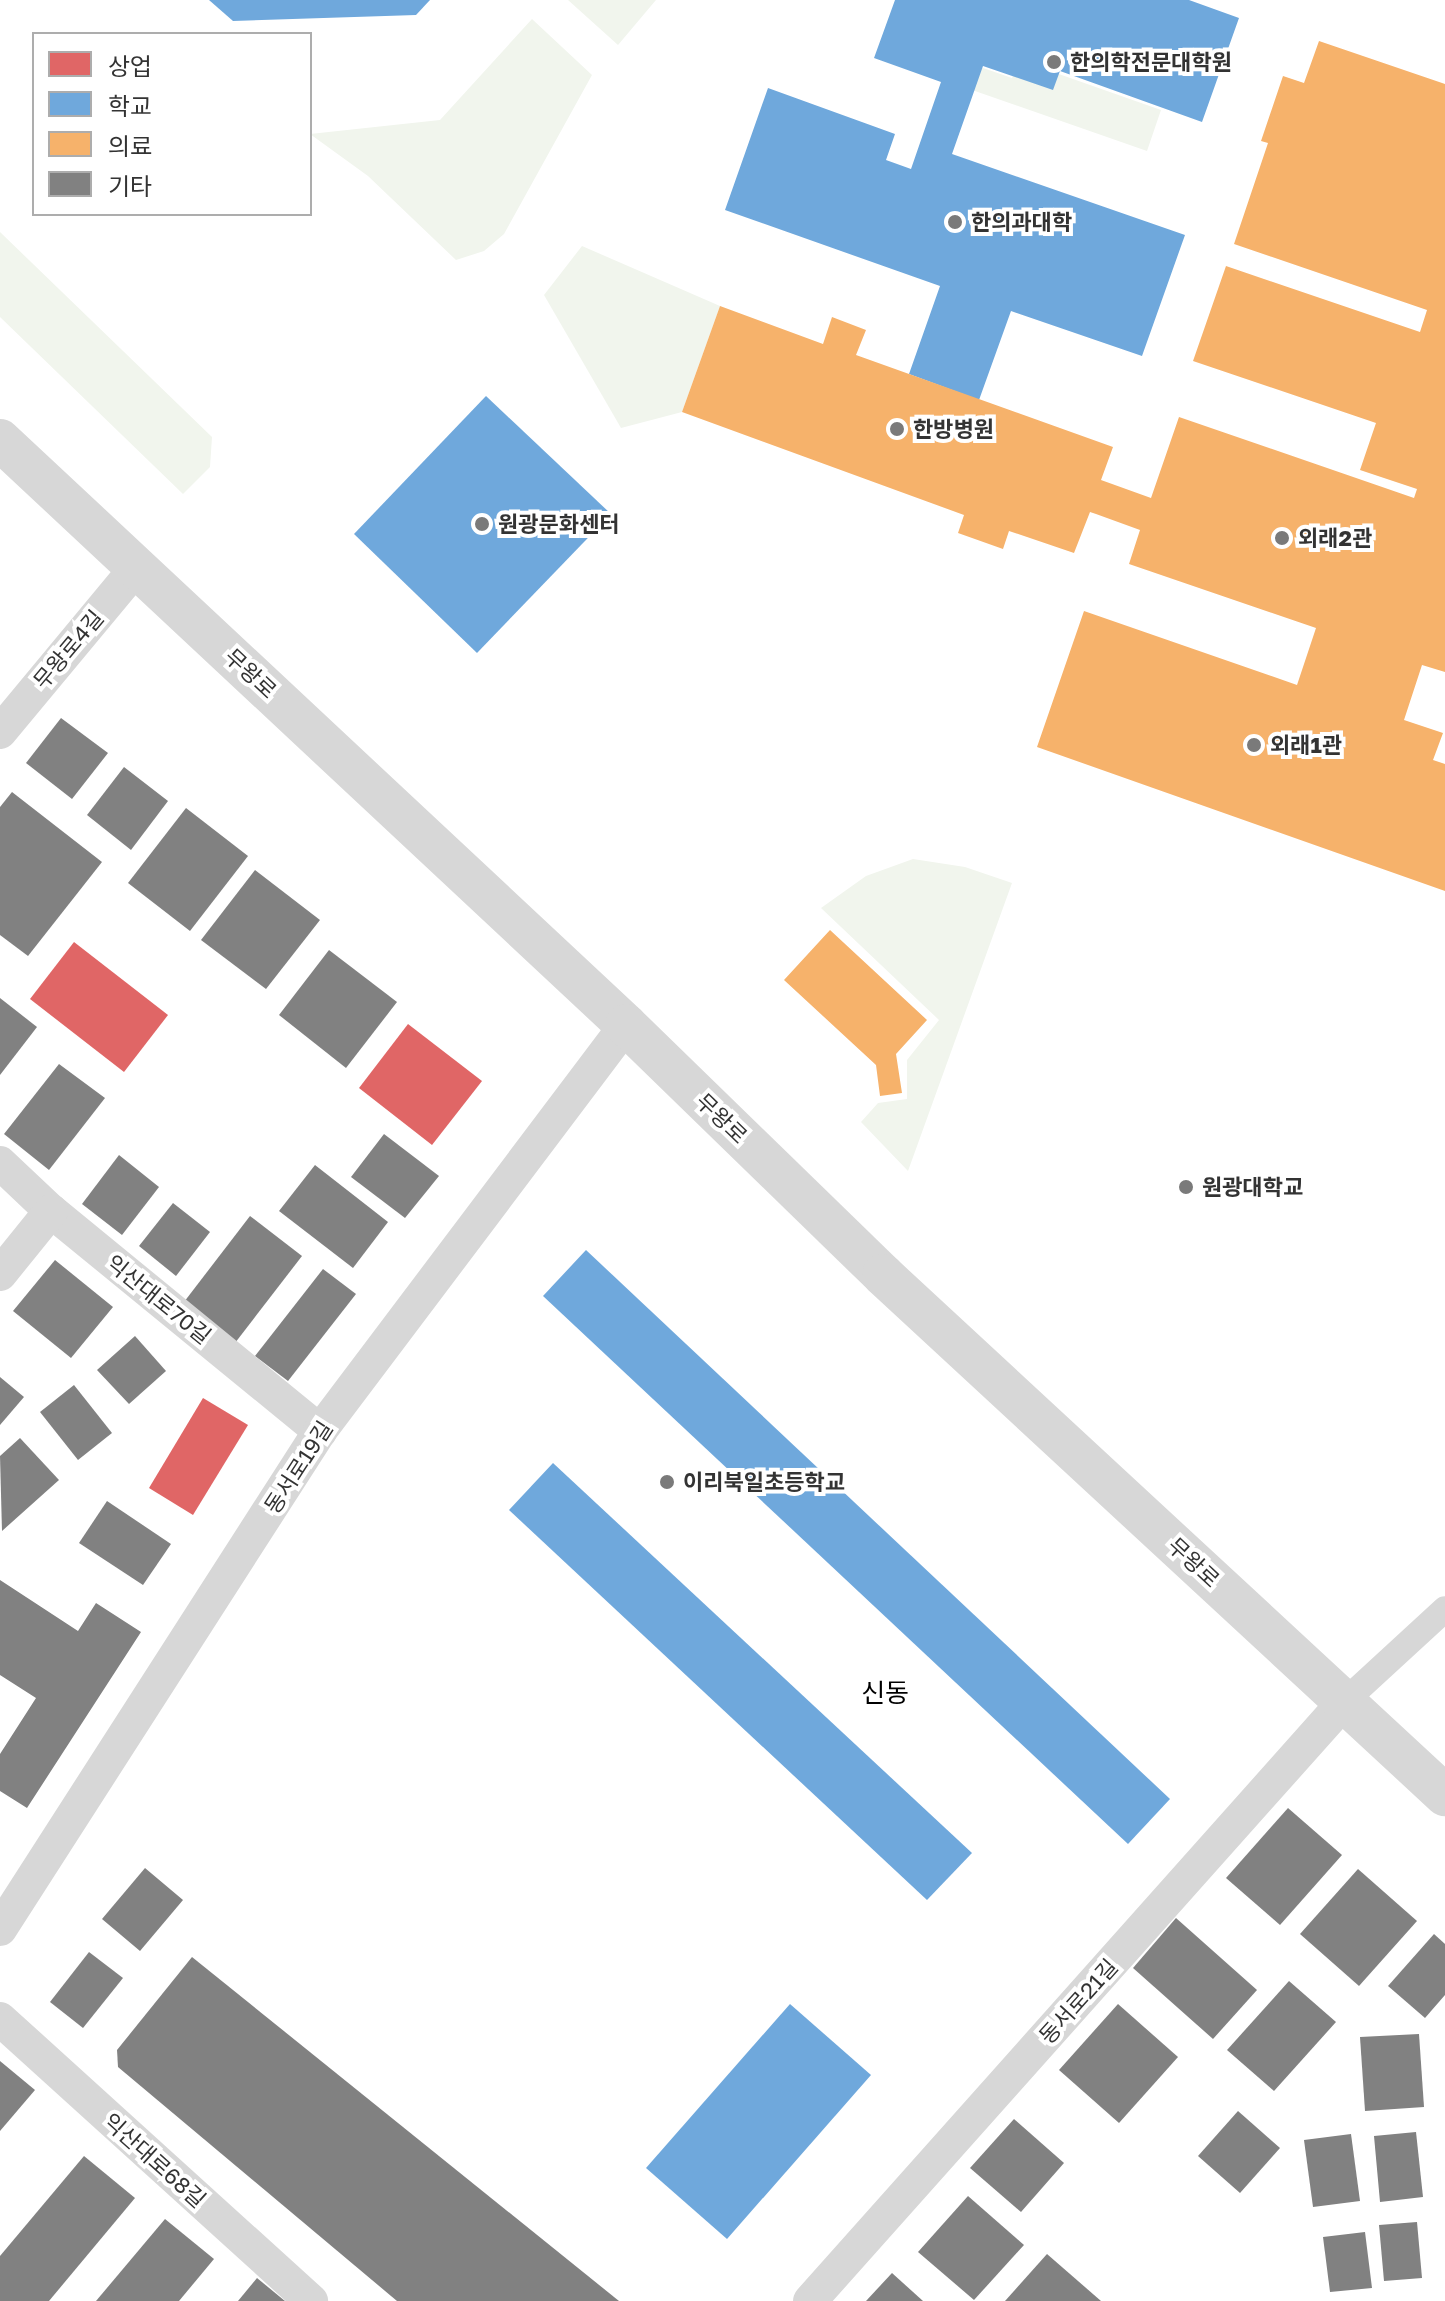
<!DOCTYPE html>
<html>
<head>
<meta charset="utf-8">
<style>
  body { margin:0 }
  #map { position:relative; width:1445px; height:2301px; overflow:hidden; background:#fff; font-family:"Golos Text","Noto Sans KR",sans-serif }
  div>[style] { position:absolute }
  .green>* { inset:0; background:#f1f5ed }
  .shops>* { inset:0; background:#e06666 }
  .schools>* { inset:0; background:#6fa8dc }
  .health>* { inset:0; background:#f6b26b }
  .building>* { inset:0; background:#818181 }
  .pedestrian>* { height:26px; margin:-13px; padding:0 13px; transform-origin:13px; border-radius:13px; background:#d7d7d7 }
  .minor>* { height:34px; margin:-17px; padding:0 17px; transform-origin:17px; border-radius:17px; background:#d7d7d7 }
  .tertiary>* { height:42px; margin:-21px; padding:0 21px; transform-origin:21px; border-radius:21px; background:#d7d7d7 }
  .dots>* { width:22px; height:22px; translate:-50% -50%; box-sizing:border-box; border:4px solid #fff; border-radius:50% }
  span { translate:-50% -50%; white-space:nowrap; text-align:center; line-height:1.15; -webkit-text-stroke:8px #fff; paint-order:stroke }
  .poi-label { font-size:22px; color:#333; font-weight:700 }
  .left { translate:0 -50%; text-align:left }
  .street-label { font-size:22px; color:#333 }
  .quarter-label { font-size:26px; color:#000 }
  .legend { position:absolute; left:32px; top:32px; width:280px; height:184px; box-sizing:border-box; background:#fff; border:2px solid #adadad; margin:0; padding:10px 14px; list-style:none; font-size:24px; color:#333 }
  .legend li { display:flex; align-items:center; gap:16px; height:40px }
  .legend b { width:40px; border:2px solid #adadad }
</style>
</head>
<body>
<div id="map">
  <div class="green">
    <div style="clip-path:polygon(568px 0,656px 0,618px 45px)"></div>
    <div style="clip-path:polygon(532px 19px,592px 75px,504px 234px,484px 251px,456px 260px,368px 176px,310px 134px,440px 120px)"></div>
    <div style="clip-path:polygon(960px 60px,1012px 78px,1019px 60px,1161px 110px,1147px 151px,952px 83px)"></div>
    <div style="clip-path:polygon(0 232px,212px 437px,210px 467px,183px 494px,0 317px)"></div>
    <div style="clip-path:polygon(582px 246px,720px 306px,682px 412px,621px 428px,544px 295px)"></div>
    <div style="clip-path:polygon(913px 859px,965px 867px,1012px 883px,908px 1171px,861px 1122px,878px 1103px,907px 1099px,907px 1060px,939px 1020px,821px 908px,866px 876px)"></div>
  </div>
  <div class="shops">
    <div style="clip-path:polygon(74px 942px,168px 1015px,124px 1072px,30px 999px)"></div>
    <div style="clip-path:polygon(408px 1024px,482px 1081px,432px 1145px,359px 1088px)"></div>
    <div style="clip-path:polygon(203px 1398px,248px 1425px,193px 1515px,149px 1488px)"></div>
  </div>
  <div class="schools">
    <div style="clip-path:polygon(209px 0,430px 0,416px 15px,233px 21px)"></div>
    <div style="clip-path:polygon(895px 0,1189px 0,1239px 18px,1202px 122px,1060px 71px,1053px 90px,983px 66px,952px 154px,1185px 235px,1142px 356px,1011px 311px,979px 400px,909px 374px,940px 286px,725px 210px,768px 88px,895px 134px,886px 160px,911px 169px,941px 82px,874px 58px)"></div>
    <div style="clip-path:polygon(486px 396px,611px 514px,477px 653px,354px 534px)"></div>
    <div style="clip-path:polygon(586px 1250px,1170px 1799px,1128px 1844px,543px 1296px)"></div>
    <div style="clip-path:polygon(553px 1463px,972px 1853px,927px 1900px,509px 1510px)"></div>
    <div style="clip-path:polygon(790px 2004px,871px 2075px,727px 2239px,646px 2168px)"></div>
  </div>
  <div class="health">
    <div style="clip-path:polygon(1319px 41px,1445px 84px,1445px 672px,1422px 665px,1404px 720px,1443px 733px,1433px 760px,1445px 764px,1445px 891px,1037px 747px,1084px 611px,1297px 685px,1316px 628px,1129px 564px,1140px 530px,1096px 514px,1090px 512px,1074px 553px,1009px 531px,1003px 549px,958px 533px,964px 515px,682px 412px,720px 306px,823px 344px,832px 317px,866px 330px,856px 355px,1113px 447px,1101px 480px,1151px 498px,1179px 417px,1414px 498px,1417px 489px,1360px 470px,1376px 423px,1193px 361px,1226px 266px,1420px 332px,1427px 310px,1234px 244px,1268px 143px,1261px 141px,1283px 76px,1304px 83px)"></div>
    <div style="clip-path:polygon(830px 930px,927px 1020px,896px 1054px,902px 1093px,880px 1096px,876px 1065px,784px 980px)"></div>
  </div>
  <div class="building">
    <div style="clip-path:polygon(61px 718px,108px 753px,72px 799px,26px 763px)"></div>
    <div style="clip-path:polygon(124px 767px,168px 801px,131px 850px,87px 815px)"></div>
    <div style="clip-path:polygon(12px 792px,102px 862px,28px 956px,0 935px,0 807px)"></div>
    <div style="clip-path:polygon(186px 808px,248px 856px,190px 931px,128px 883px)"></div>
    <div style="clip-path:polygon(255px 870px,320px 920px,266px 989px,201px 940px)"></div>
    <div style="clip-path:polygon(329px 950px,397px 1002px,346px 1068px,279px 1015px)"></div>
    <div style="clip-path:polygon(0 998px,37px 1027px,0 1075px)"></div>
    <div style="clip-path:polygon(59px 1064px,105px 1098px,49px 1170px,4px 1134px)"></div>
    <div style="clip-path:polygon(384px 1134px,439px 1176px,405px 1218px,351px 1177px)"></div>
    <div style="clip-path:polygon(119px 1155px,159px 1187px,122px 1235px,82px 1204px)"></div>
    <div style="clip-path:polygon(315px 1165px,388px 1222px,353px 1268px,279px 1211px)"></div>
    <div style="clip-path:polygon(173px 1203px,210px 1232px,176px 1276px,139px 1246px)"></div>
    <div style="clip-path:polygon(250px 1216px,302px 1256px,235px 1343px,184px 1302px)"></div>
    <div style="clip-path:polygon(55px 1260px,113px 1307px,71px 1358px,13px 1311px)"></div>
    <div style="clip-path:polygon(323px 1269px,356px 1294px,288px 1381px,255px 1356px)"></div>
    <div style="clip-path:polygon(135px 1336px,166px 1371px,129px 1404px,97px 1370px)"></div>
    <div style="clip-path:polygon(0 1377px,24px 1397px,0 1425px)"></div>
    <div style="clip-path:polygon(74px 1385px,112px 1433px,78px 1460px,40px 1412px)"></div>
    <div style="clip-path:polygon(20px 1438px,59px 1480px,2px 1531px,0 1456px)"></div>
    <div style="clip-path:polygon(107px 1501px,171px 1544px,143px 1585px,79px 1543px)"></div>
    <div style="clip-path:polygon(0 1580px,78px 1631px,96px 1603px,141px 1632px,27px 1808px,0 1791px,0 1754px,36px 1698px,0 1675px)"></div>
    <div style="clip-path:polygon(1288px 1808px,1342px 1855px,1280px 1925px,1226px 1878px)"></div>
    <div style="clip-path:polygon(145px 1868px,183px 1900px,140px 1951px,102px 1919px)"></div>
    <div style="clip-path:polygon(1358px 1869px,1417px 1921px,1359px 1986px,1300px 1934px)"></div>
    <div style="clip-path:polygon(1176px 1918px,1257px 1990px,1213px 2039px,1133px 1968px)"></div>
    <div style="clip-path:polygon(1434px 1934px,1445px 1944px,1445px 1995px,1425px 2018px,1388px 1986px)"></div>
    <div style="clip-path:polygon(89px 1952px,123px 1978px,83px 2028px,50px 2002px)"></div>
    <div style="clip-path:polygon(192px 1957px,619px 2301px,397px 2301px,118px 2067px,117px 2050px)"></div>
    <div style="clip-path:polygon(1289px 1981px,1336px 2022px,1274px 2091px,1227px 2050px)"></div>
    <div style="clip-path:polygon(1118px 2004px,1178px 2057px,1119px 2123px,1059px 2070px)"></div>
    <div style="clip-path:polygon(1419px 2034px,1424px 2107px,1365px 2111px,1360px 2037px)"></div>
    <div style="clip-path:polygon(0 2061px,35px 2090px,0 2131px)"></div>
    <div style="clip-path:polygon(1238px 2111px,1280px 2148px,1240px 2193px,1198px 2156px)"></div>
    <div style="clip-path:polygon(1014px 2119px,1064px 2163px,1021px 2212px,970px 2168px)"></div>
    <div style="clip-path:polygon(1416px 2132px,1423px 2197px,1380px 2202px,1374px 2136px)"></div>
    <div style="clip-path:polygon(1351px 2134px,1360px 2201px,1313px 2207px,1304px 2140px)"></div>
    <div style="clip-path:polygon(84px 2156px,135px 2198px,49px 2301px,0 2301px,0 2256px)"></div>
    <div style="clip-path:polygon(968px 2196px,1024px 2245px,974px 2300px,918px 2252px)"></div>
    <div style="clip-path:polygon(165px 2219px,214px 2259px,179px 2301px,96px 2301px)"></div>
    <div style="clip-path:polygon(1417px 2222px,1422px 2278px,1384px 2281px,1379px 2225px)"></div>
    <div style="clip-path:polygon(1365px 2232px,1372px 2288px,1330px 2292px,1323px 2237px)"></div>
    <div style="clip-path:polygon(1047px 2254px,1101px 2301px,1005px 2301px)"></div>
    <div style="clip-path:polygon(892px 2273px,923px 2301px,866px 2301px)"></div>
    <div style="clip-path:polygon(257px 2278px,285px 2301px,238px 2301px)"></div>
  </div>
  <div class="pedestrian">
    <div style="left:1344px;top:1702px;width:137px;rotate:-42.6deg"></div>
  </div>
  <div class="minor">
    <div style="left:0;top:732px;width:214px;rotate:-50.3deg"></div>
    <div style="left:0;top:1163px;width:70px;rotate:43.3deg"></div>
    <div style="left:51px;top:1211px;width:348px;rotate:39.3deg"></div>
    <div style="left:0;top:1274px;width:81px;rotate:-51deg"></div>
    <div style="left:0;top:1929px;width:592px;rotate:-57.28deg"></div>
    <div style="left:320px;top:1431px;width:508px;rotate:-52.99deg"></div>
    <div style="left:0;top:2019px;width:420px;rotate:42.2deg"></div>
    <div style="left:810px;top:2301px;width:802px;rotate:-48.28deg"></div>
  </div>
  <div class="tertiary">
    <div style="left:0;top:440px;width:857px;rotate:43.06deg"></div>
    <div style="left:626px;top:1025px;width:359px;rotate:44.2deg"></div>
    <div style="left:883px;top:1275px;width:766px;rotate:42.78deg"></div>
  </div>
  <div class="dots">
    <div style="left:1054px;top:62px;background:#7a7a7a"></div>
    <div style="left:955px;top:222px;background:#7a7a7a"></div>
    <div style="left:897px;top:429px;background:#7a7a7a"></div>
    <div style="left:482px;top:524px;background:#7a7a7a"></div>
    <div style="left:1282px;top:538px;background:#7a7a7a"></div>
    <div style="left:1254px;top:745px;background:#7a7a7a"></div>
    <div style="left:1186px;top:1187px;background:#7a7a7a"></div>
    <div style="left:667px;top:1482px;background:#7a7a7a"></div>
  </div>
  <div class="poi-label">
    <span class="left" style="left:1070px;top:62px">한의학전문대학원</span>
    <span class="left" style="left:971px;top:222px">한의과대학</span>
    <span class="left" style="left:913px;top:429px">한방병원</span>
    <span class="left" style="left:498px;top:524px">원광문화센터</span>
    <span class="left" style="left:1298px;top:538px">외래2관</span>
    <span class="left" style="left:1270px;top:745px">외래1관</span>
    <span class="left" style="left:1202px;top:1187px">원광대학교</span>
    <span class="left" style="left:683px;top:1482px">이리북일초등학교</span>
  </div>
  <div class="street-label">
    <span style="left:68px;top:649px;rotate:-50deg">무왕로4길</span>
    <span style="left:251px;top:673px;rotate:43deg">무왕로</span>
    <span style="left:722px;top:1118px;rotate:44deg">무왕로</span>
    <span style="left:159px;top:1299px;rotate:39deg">익산대로70길</span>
    <span style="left:298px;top:1467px;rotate:-57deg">동서로19길</span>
    <span style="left:1194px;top:1562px;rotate:43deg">무왕로</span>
    <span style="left:1078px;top:2001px;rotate:-48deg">동서로21길</span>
    <span style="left:155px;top:2160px;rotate:42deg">익산대로68길</span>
  </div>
  <div class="quarter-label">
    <span style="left:885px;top:1693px">신동</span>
  </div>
  <ul class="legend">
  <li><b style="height:22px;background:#e06666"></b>상업</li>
  <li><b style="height:22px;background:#6fa8dc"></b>학교</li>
  <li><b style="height:22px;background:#f6b26b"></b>의료</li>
  <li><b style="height:22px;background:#818181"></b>기타</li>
  </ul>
</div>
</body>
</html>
